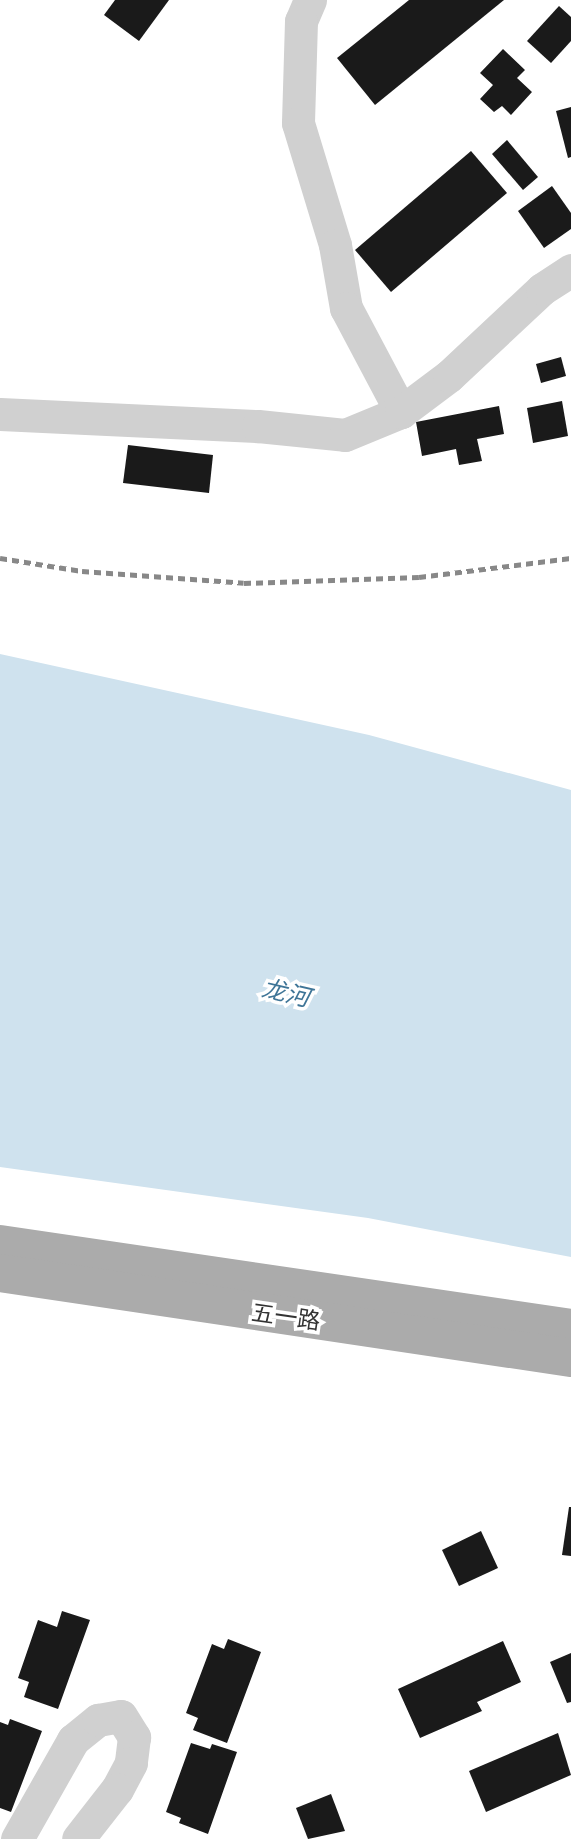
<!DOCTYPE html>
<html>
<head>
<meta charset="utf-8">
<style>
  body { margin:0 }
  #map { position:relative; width:571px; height:1839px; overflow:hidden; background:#fff; font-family:"Golos Text","Noto Sans SC",sans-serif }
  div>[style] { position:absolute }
  .water>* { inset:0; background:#cfe2ee }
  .building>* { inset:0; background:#1a1a1a }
  .minor>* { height:33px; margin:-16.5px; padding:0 16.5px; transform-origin:16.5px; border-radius:16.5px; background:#d0d0d0 }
  .major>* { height:38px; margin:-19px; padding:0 19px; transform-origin:19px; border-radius:19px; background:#ababab }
  .rail>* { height:5px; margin-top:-2.5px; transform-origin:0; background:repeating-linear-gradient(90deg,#888 0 7px,transparent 0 12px) }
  span { translate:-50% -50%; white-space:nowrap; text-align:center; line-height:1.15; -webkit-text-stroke:7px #fff; paint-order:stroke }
  .street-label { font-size:23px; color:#333 }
  .water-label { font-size:24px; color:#3f7597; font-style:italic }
</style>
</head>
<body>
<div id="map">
  <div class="water">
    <div style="clip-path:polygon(0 654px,369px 735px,571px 790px,571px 1257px,368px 1218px,0 1167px)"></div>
  </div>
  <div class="building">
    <div style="clip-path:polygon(115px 0,169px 0,139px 41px,104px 15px)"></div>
    <div style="clip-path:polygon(409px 0,504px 0,375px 105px,337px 58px)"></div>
    <div style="clip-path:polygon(559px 6px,571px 17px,571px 41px,551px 63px,527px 41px)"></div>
    <div style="clip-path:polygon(503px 49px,525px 70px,517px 78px,532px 92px,511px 115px,502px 106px,494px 112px,480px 99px,493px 85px,480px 73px)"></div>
    <div style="clip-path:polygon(571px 107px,571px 157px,568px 158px,556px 111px)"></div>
    <div style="clip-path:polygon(507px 140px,538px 177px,523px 190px,492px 154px)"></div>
    <div style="clip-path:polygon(471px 151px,507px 193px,391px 292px,355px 250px)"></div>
    <div style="clip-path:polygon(552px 186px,571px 213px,571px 229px,544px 248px,518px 211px)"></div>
    <div style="clip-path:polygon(561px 357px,566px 376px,541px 383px,536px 364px)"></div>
    <div style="clip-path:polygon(562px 401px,568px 436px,533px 443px,527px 408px)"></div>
    <div style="clip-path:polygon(499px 406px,504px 434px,477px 439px,482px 461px,459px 465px,456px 449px,422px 456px,416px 422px)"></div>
    <div style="clip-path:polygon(128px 445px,213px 455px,209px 493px,123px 483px)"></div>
    <div style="clip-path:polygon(569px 1507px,571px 1507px,571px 1556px,562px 1555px)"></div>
    <div style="clip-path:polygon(481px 1531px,498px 1568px,459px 1586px,442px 1550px)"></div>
    <div style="clip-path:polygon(62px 1611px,90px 1620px,58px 1709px,24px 1697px,29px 1682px,18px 1678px,38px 1620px,57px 1627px)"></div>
    <div style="clip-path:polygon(228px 1639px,261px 1652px,227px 1743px,193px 1730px,198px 1718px,186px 1713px,212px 1644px,224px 1649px)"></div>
    <div style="clip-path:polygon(503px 1641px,521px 1682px,477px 1702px,482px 1711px,420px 1738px,398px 1689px)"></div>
    <div style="clip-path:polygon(571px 1653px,571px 1702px,567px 1703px,550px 1662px)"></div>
    <div style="clip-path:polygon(10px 1719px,42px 1731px,11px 1812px,0 1808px,0 1722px,8px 1725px)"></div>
    <div style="clip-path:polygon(558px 1733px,571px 1775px,486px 1812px,469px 1771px)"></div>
    <div style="clip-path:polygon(191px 1743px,210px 1749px,212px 1744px,237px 1752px,208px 1834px,179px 1823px,181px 1818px,166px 1812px)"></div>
    <div style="clip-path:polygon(331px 1794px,345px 1831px,308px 1839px,296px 1808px)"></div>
  </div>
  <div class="minor">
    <div style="left:310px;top:0;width:23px;rotate:113deg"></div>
    <div style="left:301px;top:21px;width:102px;rotate:91.7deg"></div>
    <div style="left:298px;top:123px;width:127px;rotate:73.1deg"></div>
    <div style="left:335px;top:245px;width:64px;rotate:80.1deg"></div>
    <div style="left:346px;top:308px;width:118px;rotate:62.1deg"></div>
    <div style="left:0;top:414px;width:258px;rotate:2.7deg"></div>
    <div style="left:258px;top:426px;width:87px;rotate:5.9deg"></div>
    <div style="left:345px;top:435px;width:61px;rotate:-22.3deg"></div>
    <div style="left:401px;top:412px;width:60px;rotate:-36.9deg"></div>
    <div style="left:449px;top:376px;width:127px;rotate:-43.1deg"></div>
    <div style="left:542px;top:289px;width:35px;rotate:-33deg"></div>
    <div style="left:17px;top:1839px;width:114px;rotate:-60.5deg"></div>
    <div style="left:73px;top:1740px;width:32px;rotate:-39deg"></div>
    <div style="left:98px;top:1720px;width:23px;rotate:-10deg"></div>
    <div style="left:121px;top:1716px;width:25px;rotate:58deg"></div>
    <div style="left:134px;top:1737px;width:26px;rotate:97deg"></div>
    <div style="left:131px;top:1763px;width:30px;rotate:118deg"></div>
    <div style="left:117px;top:1789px;width:63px;rotate:128deg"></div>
  </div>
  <div class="major">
    <div style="left:0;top:1244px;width:577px;rotate:8.37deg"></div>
    <div style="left:0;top:1273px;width:577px;rotate:8.47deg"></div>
  </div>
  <div class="rail">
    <div style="left:0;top:558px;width:83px;rotate:9deg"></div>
    <div style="left:82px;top:571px;width:162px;rotate:4.2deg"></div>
    <div style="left:244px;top:583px;width:175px;rotate:-2deg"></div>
    <div style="left:419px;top:577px;width:153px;rotate:-7.1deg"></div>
  </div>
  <div class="street-label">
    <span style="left:286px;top:1316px;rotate:8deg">五一路</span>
  </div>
  <div class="water-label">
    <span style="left:286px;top:992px;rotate:13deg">龙河</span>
  </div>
</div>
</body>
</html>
